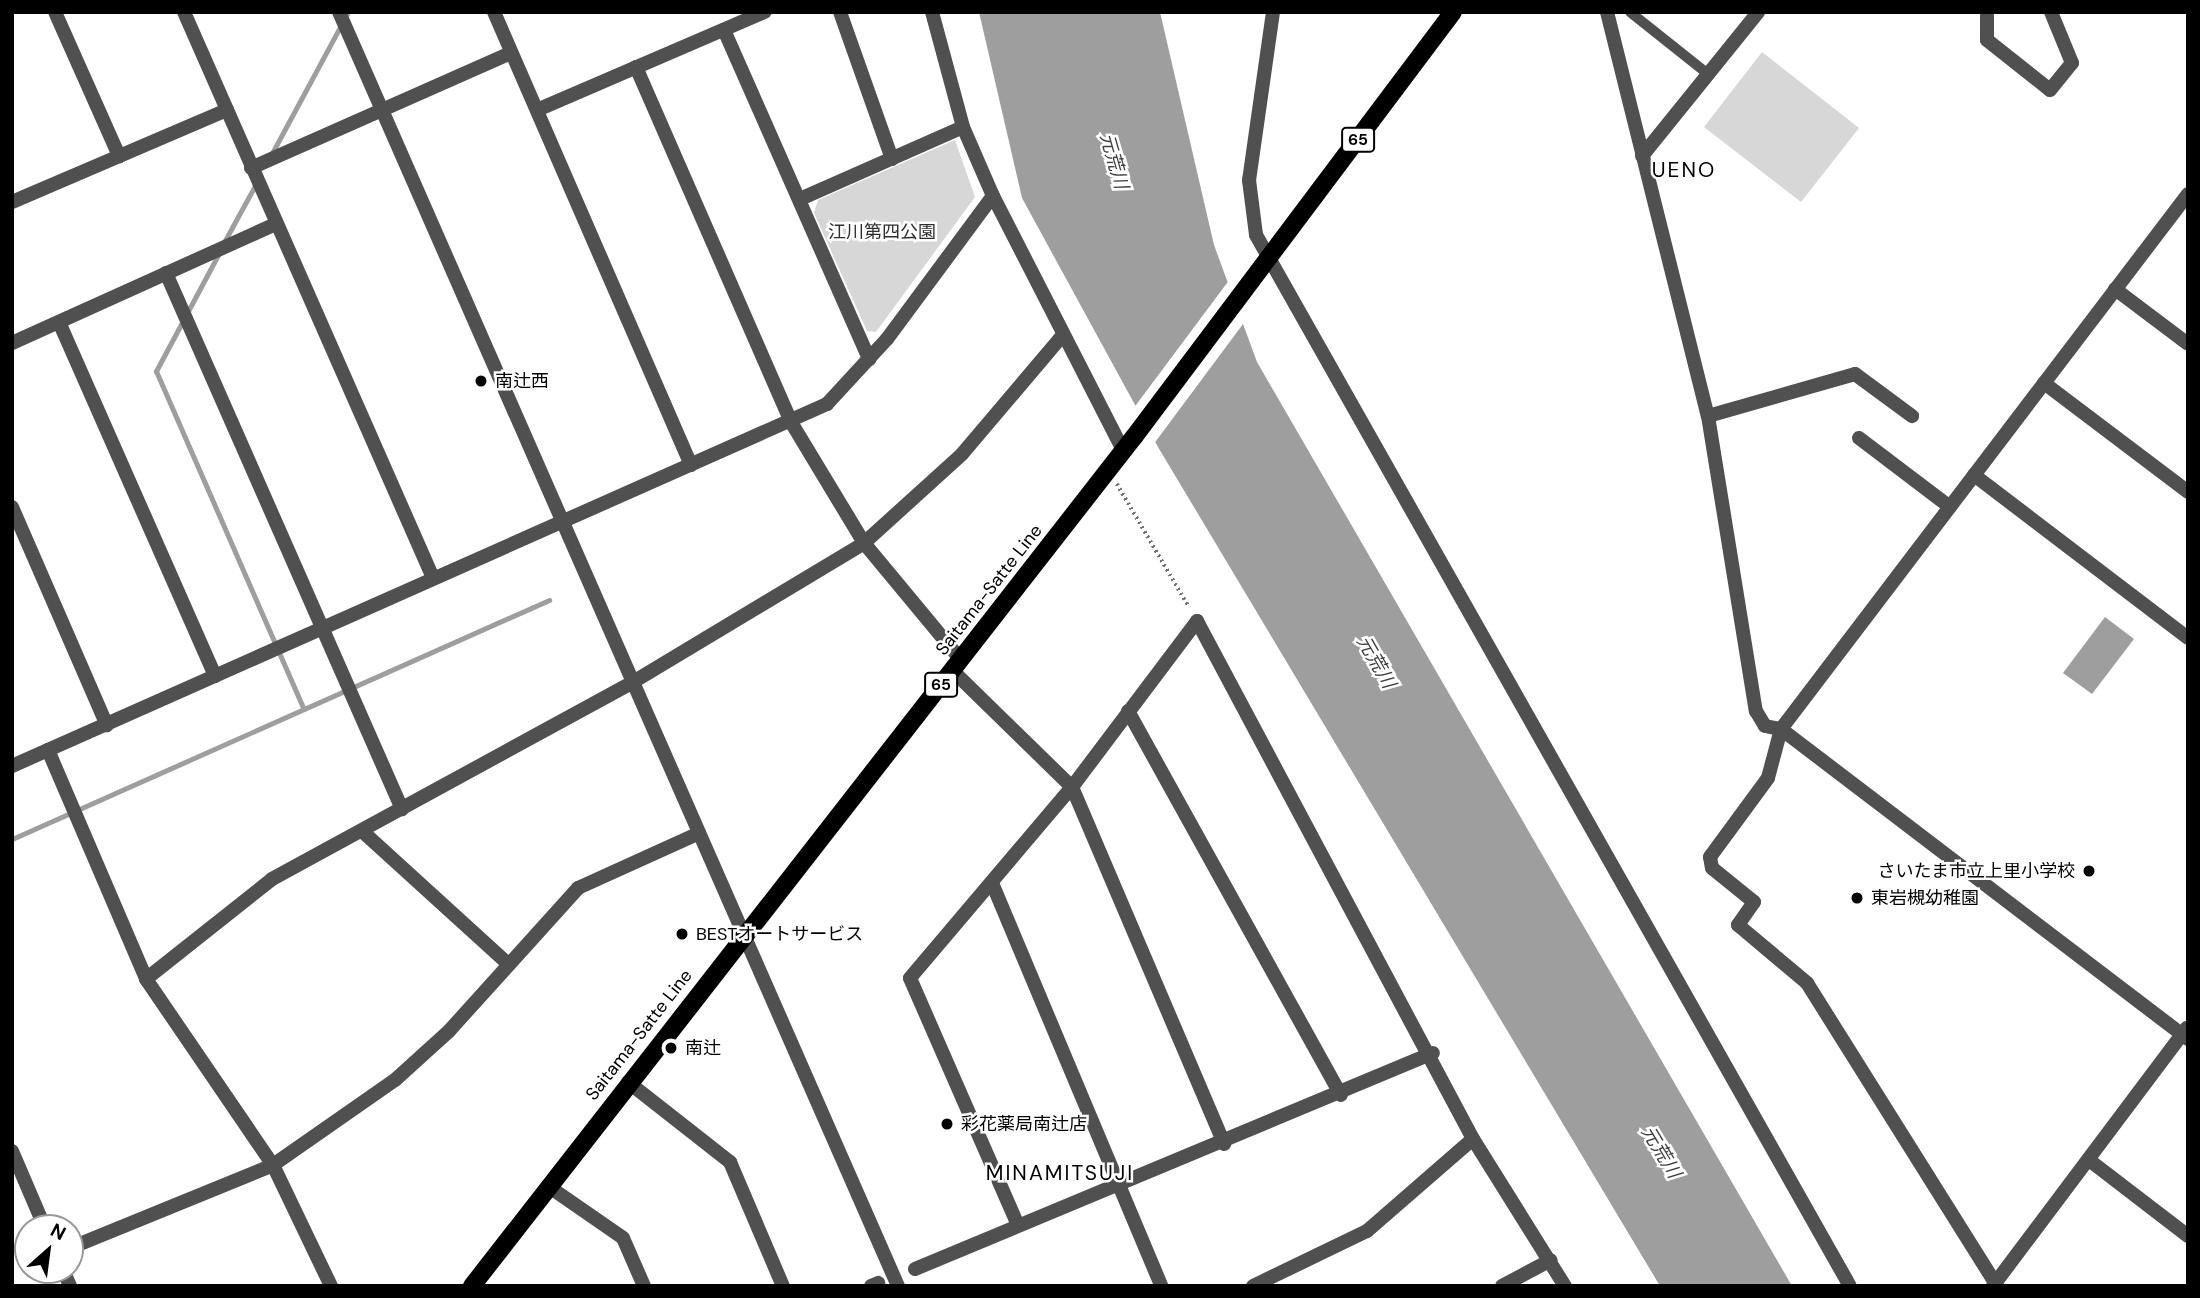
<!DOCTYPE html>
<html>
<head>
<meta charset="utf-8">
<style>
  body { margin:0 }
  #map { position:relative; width:2200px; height:1298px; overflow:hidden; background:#fff; font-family:"DM Sans","Noto Sans JP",sans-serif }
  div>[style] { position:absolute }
  .green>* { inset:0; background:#d7d7d7 }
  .water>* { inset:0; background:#9e9e9e }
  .pier>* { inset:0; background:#fff }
  .stream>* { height:5px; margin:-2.5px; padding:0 2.5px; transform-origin:2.5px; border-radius:2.5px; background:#9e9e9e }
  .path>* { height:3.5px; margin-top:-1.75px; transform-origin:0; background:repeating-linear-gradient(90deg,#727272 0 2px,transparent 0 5.5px) }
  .service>* { height:10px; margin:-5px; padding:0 5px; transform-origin:5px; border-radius:5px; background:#505050 }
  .minor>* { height:14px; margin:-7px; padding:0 7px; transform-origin:7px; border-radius:7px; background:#505050 }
  .tertiary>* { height:14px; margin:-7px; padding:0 7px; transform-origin:7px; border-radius:7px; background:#505050 }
  .primary>* { height:18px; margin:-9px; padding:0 9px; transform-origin:9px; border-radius:9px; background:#000 }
  .dots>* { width:19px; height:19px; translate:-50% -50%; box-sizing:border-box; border:4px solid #fff; border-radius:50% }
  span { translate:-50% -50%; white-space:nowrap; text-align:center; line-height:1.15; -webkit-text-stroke:5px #fff; paint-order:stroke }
  .shield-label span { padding:2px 5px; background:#fff; border:2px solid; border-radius:5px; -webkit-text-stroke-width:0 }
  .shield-label { font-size:16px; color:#000; font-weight:700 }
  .park-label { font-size:18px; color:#2e2e2e }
  .poi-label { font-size:18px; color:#000 }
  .left { translate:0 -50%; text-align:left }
  .right { translate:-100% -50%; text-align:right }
  .street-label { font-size:18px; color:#000 }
  .water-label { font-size:19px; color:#3f3f3f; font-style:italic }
  .quarter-label { font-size:21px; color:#000; letter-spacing:2px }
  .frame { position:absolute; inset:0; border:14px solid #000; pointer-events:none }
  .north { position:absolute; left:14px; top:1214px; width:70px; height:70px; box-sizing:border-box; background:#fff; border:2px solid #999; border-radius:50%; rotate:28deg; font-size:19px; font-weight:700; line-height:28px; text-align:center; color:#000 }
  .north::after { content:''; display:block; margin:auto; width:24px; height:32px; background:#000; clip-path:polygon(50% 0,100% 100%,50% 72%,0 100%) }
</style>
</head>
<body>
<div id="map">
  <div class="green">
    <div style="clip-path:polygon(1762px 52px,1859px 128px,1801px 202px,1704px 127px)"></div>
    <div style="clip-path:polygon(955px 140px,975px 197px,876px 332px,867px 331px,814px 213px,818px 200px)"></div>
  </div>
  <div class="water">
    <div style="clip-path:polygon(979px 12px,1160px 12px,1214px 245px,1257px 362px,1792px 1286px,1660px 1286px,1158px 447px,1022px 198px)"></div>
    <div style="clip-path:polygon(2105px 617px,2134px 639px,2092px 694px,2063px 673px)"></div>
  </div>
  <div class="pier">
    <div style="clip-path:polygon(1230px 279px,1246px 320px,1153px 445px,1133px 409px)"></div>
  </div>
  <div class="stream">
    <div style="left:271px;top:155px;width:162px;rotate:-61.7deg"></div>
    <div style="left:223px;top:244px;width:71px;rotate:-61.3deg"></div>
    <div style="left:219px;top:253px;width:134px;rotate:118.1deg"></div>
    <div style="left:156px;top:371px;width:367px;rotate:66.4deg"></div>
    <div style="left:12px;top:839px;width:588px;rotate:-23.99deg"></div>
  </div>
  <div class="path">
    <div style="left:1117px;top:484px;width:143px;rotate:59.7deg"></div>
  </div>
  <div class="service">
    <div style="left:1630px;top:12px;width:100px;rotate:38.5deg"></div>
  </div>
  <div class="minor">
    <div style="left:55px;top:12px;width:158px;rotate:66deg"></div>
    <div style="left:184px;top:12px;width:618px;rotate:66.25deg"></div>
    <div style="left:494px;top:12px;width:494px;rotate:66.5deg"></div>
    <div style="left:840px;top:12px;width:156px;rotate:70.5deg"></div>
    <div style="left:1273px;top:12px;width:170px;rotate:98.1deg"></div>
    <div style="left:1249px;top:180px;width:55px;rotate:82.7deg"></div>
    <div style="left:1256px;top:235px;width:1207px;rotate:60.53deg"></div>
    <div style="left:1607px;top:12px;width:416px;rotate:76deg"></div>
    <div style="left:1708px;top:416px;width:299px;rotate:80.8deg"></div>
    <div style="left:1756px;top:711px;width:17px;rotate:59deg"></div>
    <div style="left:1765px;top:726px;width:16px;rotate:11deg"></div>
    <div style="left:1781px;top:729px;width:512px;rotate:37.3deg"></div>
    <div style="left:1987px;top:15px;width:25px;rotate:90deg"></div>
    <div style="left:1987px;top:40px;width:80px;rotate:38.4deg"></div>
    <div style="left:2050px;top:90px;width:35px;rotate:-51deg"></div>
    <div style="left:2072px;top:63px;width:55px;rotate:-112.4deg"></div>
    <div style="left:724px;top:30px;width:360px;rotate:66.2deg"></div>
    <div style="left:636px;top:67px;width:387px;rotate:66.4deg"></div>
    <div style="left:791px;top:422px;width:141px;rotate:58.9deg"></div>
    <div style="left:864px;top:543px;width:152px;rotate:50.3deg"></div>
    <div style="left:537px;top:110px;width:248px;rotate:-23.3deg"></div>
    <div style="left:1642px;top:156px;width:185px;rotate:-51.1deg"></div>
    <div style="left:251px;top:168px;width:283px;rotate:-23.9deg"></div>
    <div style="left:800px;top:199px;width:178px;rotate:-23.8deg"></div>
    <div style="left:12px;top:202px;width:234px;rotate:-23.2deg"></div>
    <div style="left:166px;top:273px;width:586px;rotate:66.24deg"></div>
    <div style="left:2115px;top:289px;width:91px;rotate:37deg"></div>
    <div style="left:59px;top:322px;width:387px;rotate:66.2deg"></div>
    <div style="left:12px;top:343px;width:289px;rotate:-24.3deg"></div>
    <div style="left:2044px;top:383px;width:181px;rotate:37.1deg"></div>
    <div style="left:1708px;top:416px;width:153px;rotate:-15.9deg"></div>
    <div style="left:1855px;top:374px;width:71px;rotate:36.4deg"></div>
    <div style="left:1859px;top:438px;width:114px;rotate:37.2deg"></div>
    <div style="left:1974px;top:475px;width:269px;rotate:37.3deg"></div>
    <div style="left:12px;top:507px;width:238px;rotate:66.5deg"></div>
    <div style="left:953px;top:671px;width:166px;rotate:44.3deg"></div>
    <div style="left:1072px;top:787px;width:388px;rotate:66.9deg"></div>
    <div style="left:1128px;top:711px;width:439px;rotate:61deg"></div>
    <div style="left:1781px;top:729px;width:51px;rotate:104.9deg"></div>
    <div style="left:1768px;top:778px;width:98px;rotate:126.3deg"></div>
    <div style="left:1710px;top:857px;width:11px;rotate:80deg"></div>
    <div style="left:1712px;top:868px;width:54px;rotate:39deg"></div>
    <div style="left:1754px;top:902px;width:28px;rotate:125deg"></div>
    <div style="left:1738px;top:925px;width:90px;rotate:40deg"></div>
    <div style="left:1807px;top:983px;width:358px;rotate:57.9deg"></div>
    <div style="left:48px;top:750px;width:249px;rotate:66.8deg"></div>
    <div style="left:146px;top:979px;width:225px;rotate:55.7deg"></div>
    <div style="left:273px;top:1165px;width:134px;rotate:64.4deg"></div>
    <div style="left:12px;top:766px;width:892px;rotate:-23.95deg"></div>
    <div style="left:827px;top:404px;width:88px;rotate:-47.3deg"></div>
    <div style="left:887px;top:339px;width:178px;rotate:-53.5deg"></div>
    <div style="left:362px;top:831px;width:196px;rotate:42.3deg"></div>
    <div style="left:992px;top:883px;width:437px;rotate:67.2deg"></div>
    <div style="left:146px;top:979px;width:161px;rotate:-38.4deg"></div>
    <div style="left:272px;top:879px;width:411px;rotate:-28.6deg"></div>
    <div style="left:633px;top:682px;width:270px;rotate:-31deg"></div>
    <div style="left:864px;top:543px;width:132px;rotate:-42.2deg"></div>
    <div style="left:962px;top:454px;width:156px;rotate:-49.7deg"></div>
    <div style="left:628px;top:1082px;width:130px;rotate:38.1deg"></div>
    <div style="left:730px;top:1162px;width:135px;rotate:66.9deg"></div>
    <div style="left:12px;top:1151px;width:84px;rotate:66.8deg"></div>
    <div style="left:2089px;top:1160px;width:125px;rotate:37.5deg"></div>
    <div style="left:548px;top:1186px;width:91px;rotate:34.7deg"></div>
    <div style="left:623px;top:1238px;width:52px;rotate:66.4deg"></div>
    <div style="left:1017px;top:1223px;width:267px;rotate:-113.6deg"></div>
    <div style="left:910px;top:978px;width:250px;rotate:-49.7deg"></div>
    <div style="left:1072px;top:787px;width:208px;rotate:-53deg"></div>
    <div style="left:1197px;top:621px;width:587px;rotate:61.95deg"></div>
    <div style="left:1473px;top:1139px;width:173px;rotate:58deg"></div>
    <div style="left:70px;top:1248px;width:219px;rotate:-22.2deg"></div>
    <div style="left:273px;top:1165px;width:149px;rotate:-34.9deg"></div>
    <div style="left:395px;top:1080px;width:73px;rotate:-42.2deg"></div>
    <div style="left:449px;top:1031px;width:193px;rotate:-47.9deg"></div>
    <div style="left:578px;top:888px;width:133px;rotate:-24.4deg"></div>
    <div style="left:915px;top:1269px;width:561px;rotate:-22.64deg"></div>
    <div style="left:63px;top:1270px;width:17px;rotate:66deg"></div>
    <div style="left:871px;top:1286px;width:8px;rotate:-23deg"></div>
    <div style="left:1502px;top:1286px;width:55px;rotate:-28deg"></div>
    <div style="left:1993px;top:1286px;width:323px;rotate:-53.1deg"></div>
  </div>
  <div class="tertiary">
    <div style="left:339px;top:12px;width:1391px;rotate:66.31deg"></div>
    <div style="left:932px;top:12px;width:119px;rotate:74.9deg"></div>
    <div style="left:963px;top:127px;width:75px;rotate:66.5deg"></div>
    <div style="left:993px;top:196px;width:285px;rotate:62.9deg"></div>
    <div style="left:1781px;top:729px;width:672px;rotate:-52.74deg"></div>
    <div style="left:1253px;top:1286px;width:127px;rotate:-25.8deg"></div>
    <div style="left:1367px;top:1231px;width:140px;rotate:-41deg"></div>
  </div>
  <div class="primary">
    <div style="left:472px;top:1286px;width:1077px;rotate:-52.06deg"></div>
    <div style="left:1134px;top:437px;width:531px;rotate:-53.11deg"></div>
  </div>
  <div class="dots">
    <div style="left:481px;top:381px;background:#000"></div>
    <div style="left:2089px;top:871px;background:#000"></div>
    <div style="left:1857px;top:898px;background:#000"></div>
    <div style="left:682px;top:934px;background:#000"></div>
    <div style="left:671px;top:1048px;background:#000"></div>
    <div style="left:947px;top:1124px;background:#000"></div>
  </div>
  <div class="shield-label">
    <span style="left:1358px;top:140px">65</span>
    <span style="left:941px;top:685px">65</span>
  </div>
  <div class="park-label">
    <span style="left:882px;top:232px">江川第四公園</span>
  </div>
  <div class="poi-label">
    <span class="left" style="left:495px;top:381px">南辻西</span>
    <span class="right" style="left:2075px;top:871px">さいたま市立上里小学校</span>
    <span class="left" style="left:1871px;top:898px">東岩槻幼稚園</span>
    <span class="left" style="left:696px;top:934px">BESTオートサービス</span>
    <span class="left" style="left:685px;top:1048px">南辻</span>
    <span class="left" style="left:961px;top:1124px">彩花薬局南辻店</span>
  </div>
  <div class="street-label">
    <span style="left:989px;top:590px;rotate:-52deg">Saitama-Satte Line</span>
    <span style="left:639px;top:1035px;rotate:-52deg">Saitama-Satte Line</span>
  </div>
  <div class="water-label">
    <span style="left:1114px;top:161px;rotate:74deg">元荒川</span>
    <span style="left:1376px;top:662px;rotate:60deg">元荒川</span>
    <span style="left:1661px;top:1152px;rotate:59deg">元荒川</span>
  </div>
  <div class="quarter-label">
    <span style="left:1684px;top:170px">UENO</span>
    <span style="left:1060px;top:1173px">MINAMITSUJI</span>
  </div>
  <div class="frame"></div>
  <div class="north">N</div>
</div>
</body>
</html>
